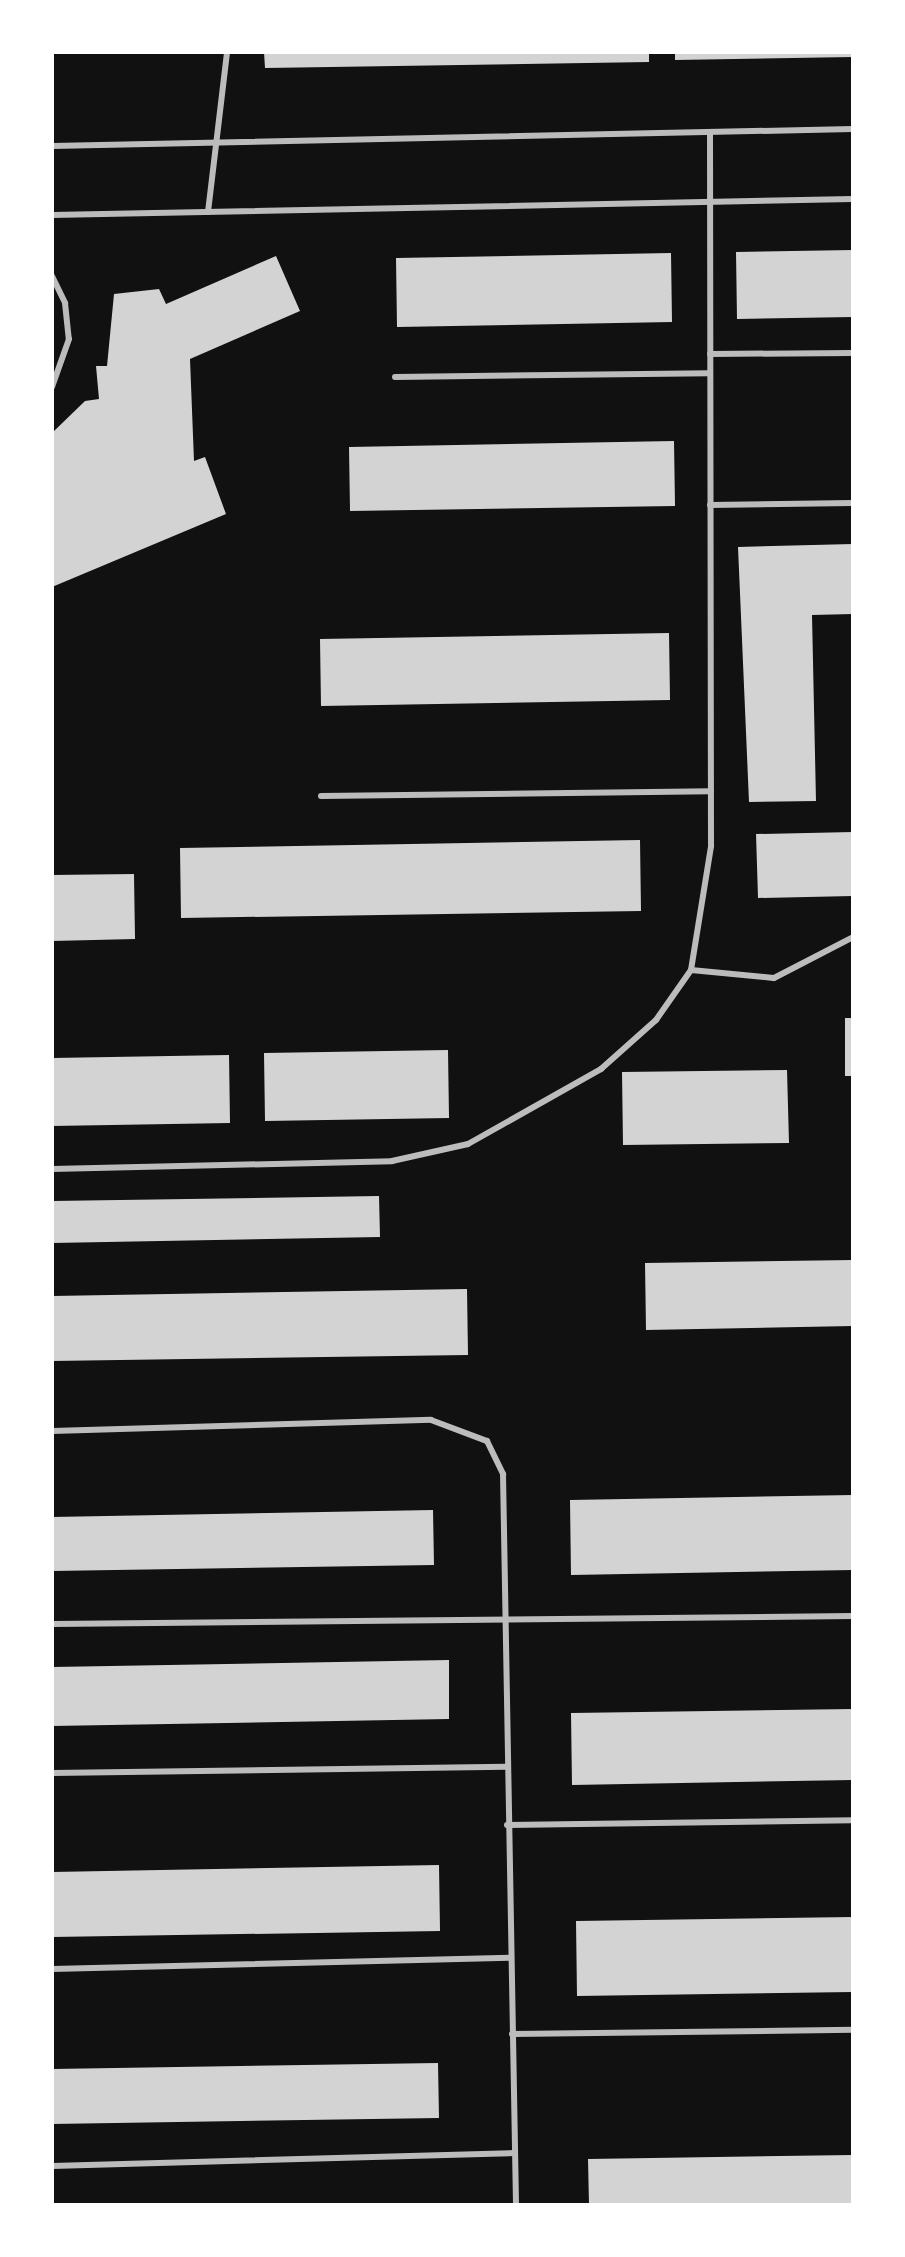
<!DOCTYPE html>
<html>
<head>
<meta charset="utf-8">
<style>
  body { margin:0 }
  #map { position:relative; width:905px; height:2257px; overflow:hidden; background:#111; font-family:Karla,sans-serif }
  div>[style] { position:absolute }
  .building>* { inset:0; background:#d3d3d3 }
  .service>* { height:6px; margin:-3px; padding:0 3px; transform-origin:3px; border-radius:3px; background:#bcbcbc }
  span { translate:-50% -50%; white-space:nowrap; text-align:center; line-height:1.15; -webkit-text-stroke:6px #fff; paint-order:stroke }
  .frame { position:absolute; inset:0; border:54px solid #fff; pointer-events:none }
</style>
</head>
<body>
<div id="map">
  <div class="building">
    <div style="clip-path:polygon(264px 52px,649px 52px,649px 62px,265px 68px)"></div>
    <div style="clip-path:polygon(675px 52px,853px 52px,853px 57px,675px 60px)"></div>
    <div style="clip-path:polygon(853px 250px,853px 317px,737px 319px,736px 252px)"></div>
    <div style="clip-path:polygon(671px 253px,672px 322px,397px 327px,396px 258px)"></div>
    <div style="clip-path:polygon(276px 256px,300px 311px,190px 359px,194px 461px,205px 457px,226px 514px,52px 587px,52px 433px,85px 401px,99px 399px,96px 366px,107px 366px,114px 294px,159px 289px,166px 304px)"></div>
    <div style="clip-path:polygon(674px 441px,675px 506px,350px 511px,349px 447px)"></div>
    <div style="clip-path:polygon(853px 544px,853px 614px,812px 615px,816px 801px,749px 802px,738px 547px)"></div>
    <div style="clip-path:polygon(669px 633px,670px 700px,321px 706px,320px 639px)"></div>
    <div style="clip-path:polygon(853px 832px,853px 896px,758px 898px,756px 834px)"></div>
    <div style="clip-path:polygon(640px 840px,641px 911px,181px 918px,180px 848px)"></div>
    <div style="clip-path:polygon(134px 874px,135px 939px,52px 941px,52px 875px)"></div>
    <div style="clip-path:polygon(845px 1018px,853px 1018px,853px 1076px,845px 1076px)"></div>
    <div style="clip-path:polygon(448px 1050px,449px 1118px,265px 1121px,264px 1053px)"></div>
    <div style="clip-path:polygon(229px 1055px,230px 1123px,52px 1126px,52px 1058px)"></div>
    <div style="clip-path:polygon(787px 1070px,789px 1143px,623px 1145px,622px 1072px)"></div>
    <div style="clip-path:polygon(379px 1196px,380px 1237px,52px 1243px,52px 1201px)"></div>
    <div style="clip-path:polygon(853px 1260px,853px 1326px,646px 1330px,645px 1263px)"></div>
    <div style="clip-path:polygon(467px 1289px,468px 1355px,52px 1361px,52px 1296px)"></div>
    <div style="clip-path:polygon(853px 1495px,853px 1570px,571px 1575px,570px 1500px)"></div>
    <div style="clip-path:polygon(433px 1510px,434px 1565px,52px 1571px,52px 1517px)"></div>
    <div style="clip-path:polygon(449px 1660px,449px 1719px,52px 1726px,52px 1667px)"></div>
    <div style="clip-path:polygon(853px 1709px,853px 1780px,572px 1785px,571px 1713px)"></div>
    <div style="clip-path:polygon(439px 1865px,440px 1931px,52px 1937px,52px 1872px)"></div>
    <div style="clip-path:polygon(853px 1917px,853px 1992px,577px 1996px,576px 1921px)"></div>
    <div style="clip-path:polygon(438px 2063px,439px 2118px,52px 2124px,52px 2069px)"></div>
    <div style="clip-path:polygon(853px 2155px,853px 2205px,589px 2205px,588px 2159px)"></div>
  </div>
  <div class="service">
    <div style="left:52px;top:146px;width:801px;rotate:-1.22deg"></div>
    <div style="left:208px;top:212px;width:161px;rotate:-83.2deg"></div>
    <div style="left:52px;top:215px;width:801px;rotate:-1.14deg"></div>
    <div style="left:52px;top:276px;width:30px;rotate:64deg"></div>
    <div style="left:65px;top:303px;width:36px;rotate:84deg"></div>
    <div style="left:69px;top:339px;width:51px;rotate:109.5deg"></div>
    <div style="left:710px;top:354px;width:143px;rotate:-0.4deg"></div>
    <div style="left:395px;top:377px;width:315px;rotate:-0.7deg"></div>
    <div style="left:710px;top:505px;width:143px;rotate:-0.8deg"></div>
    <div style="left:321px;top:796px;width:390px;rotate:-0.7deg"></div>
    <div style="left:691px;top:970px;width:83px;rotate:5.5deg"></div>
    <div style="left:774px;top:978px;width:89px;rotate:-27.4deg"></div>
    <div style="left:52px;top:1169px;width:340px;rotate:-1.3deg"></div>
    <div style="left:392px;top:1161px;width:78px;rotate:-12.6deg"></div>
    <div style="left:468px;top:1144px;width:153px;rotate:-29.4deg"></div>
    <div style="left:601px;top:1069px;width:74px;rotate:-41.7deg"></div>
    <div style="left:656px;top:1020px;width:61px;rotate:-55deg"></div>
    <div style="left:691px;top:970px;width:126px;rotate:-80.8deg"></div>
    <div style="left:711px;top:846px;width:714px;rotate:-90.08deg"></div>
    <div style="left:52px;top:1431px;width:379px;rotate:-1.7deg"></div>
    <div style="left:431px;top:1420px;width:60px;rotate:20.6deg"></div>
    <div style="left:487px;top:1441px;width:37px;rotate:64deg"></div>
    <div style="left:503px;top:1474px;width:731px;rotate:88.98deg"></div>
    <div style="left:52px;top:1624px;width:801px;rotate:-0.57deg"></div>
    <div style="left:52px;top:1773px;width:454px;rotate:-0.8deg"></div>
    <div style="left:507px;top:1825px;width:346px;rotate:-0.8deg"></div>
    <div style="left:52px;top:1969px;width:458px;rotate:-1.4deg"></div>
    <div style="left:512px;top:2034px;width:341px;rotate:-0.7deg"></div>
    <div style="left:52px;top:2166px;width:463px;rotate:-1.6deg"></div>
  </div>
  <div class="frame"></div>
</div>
</body>
</html>
